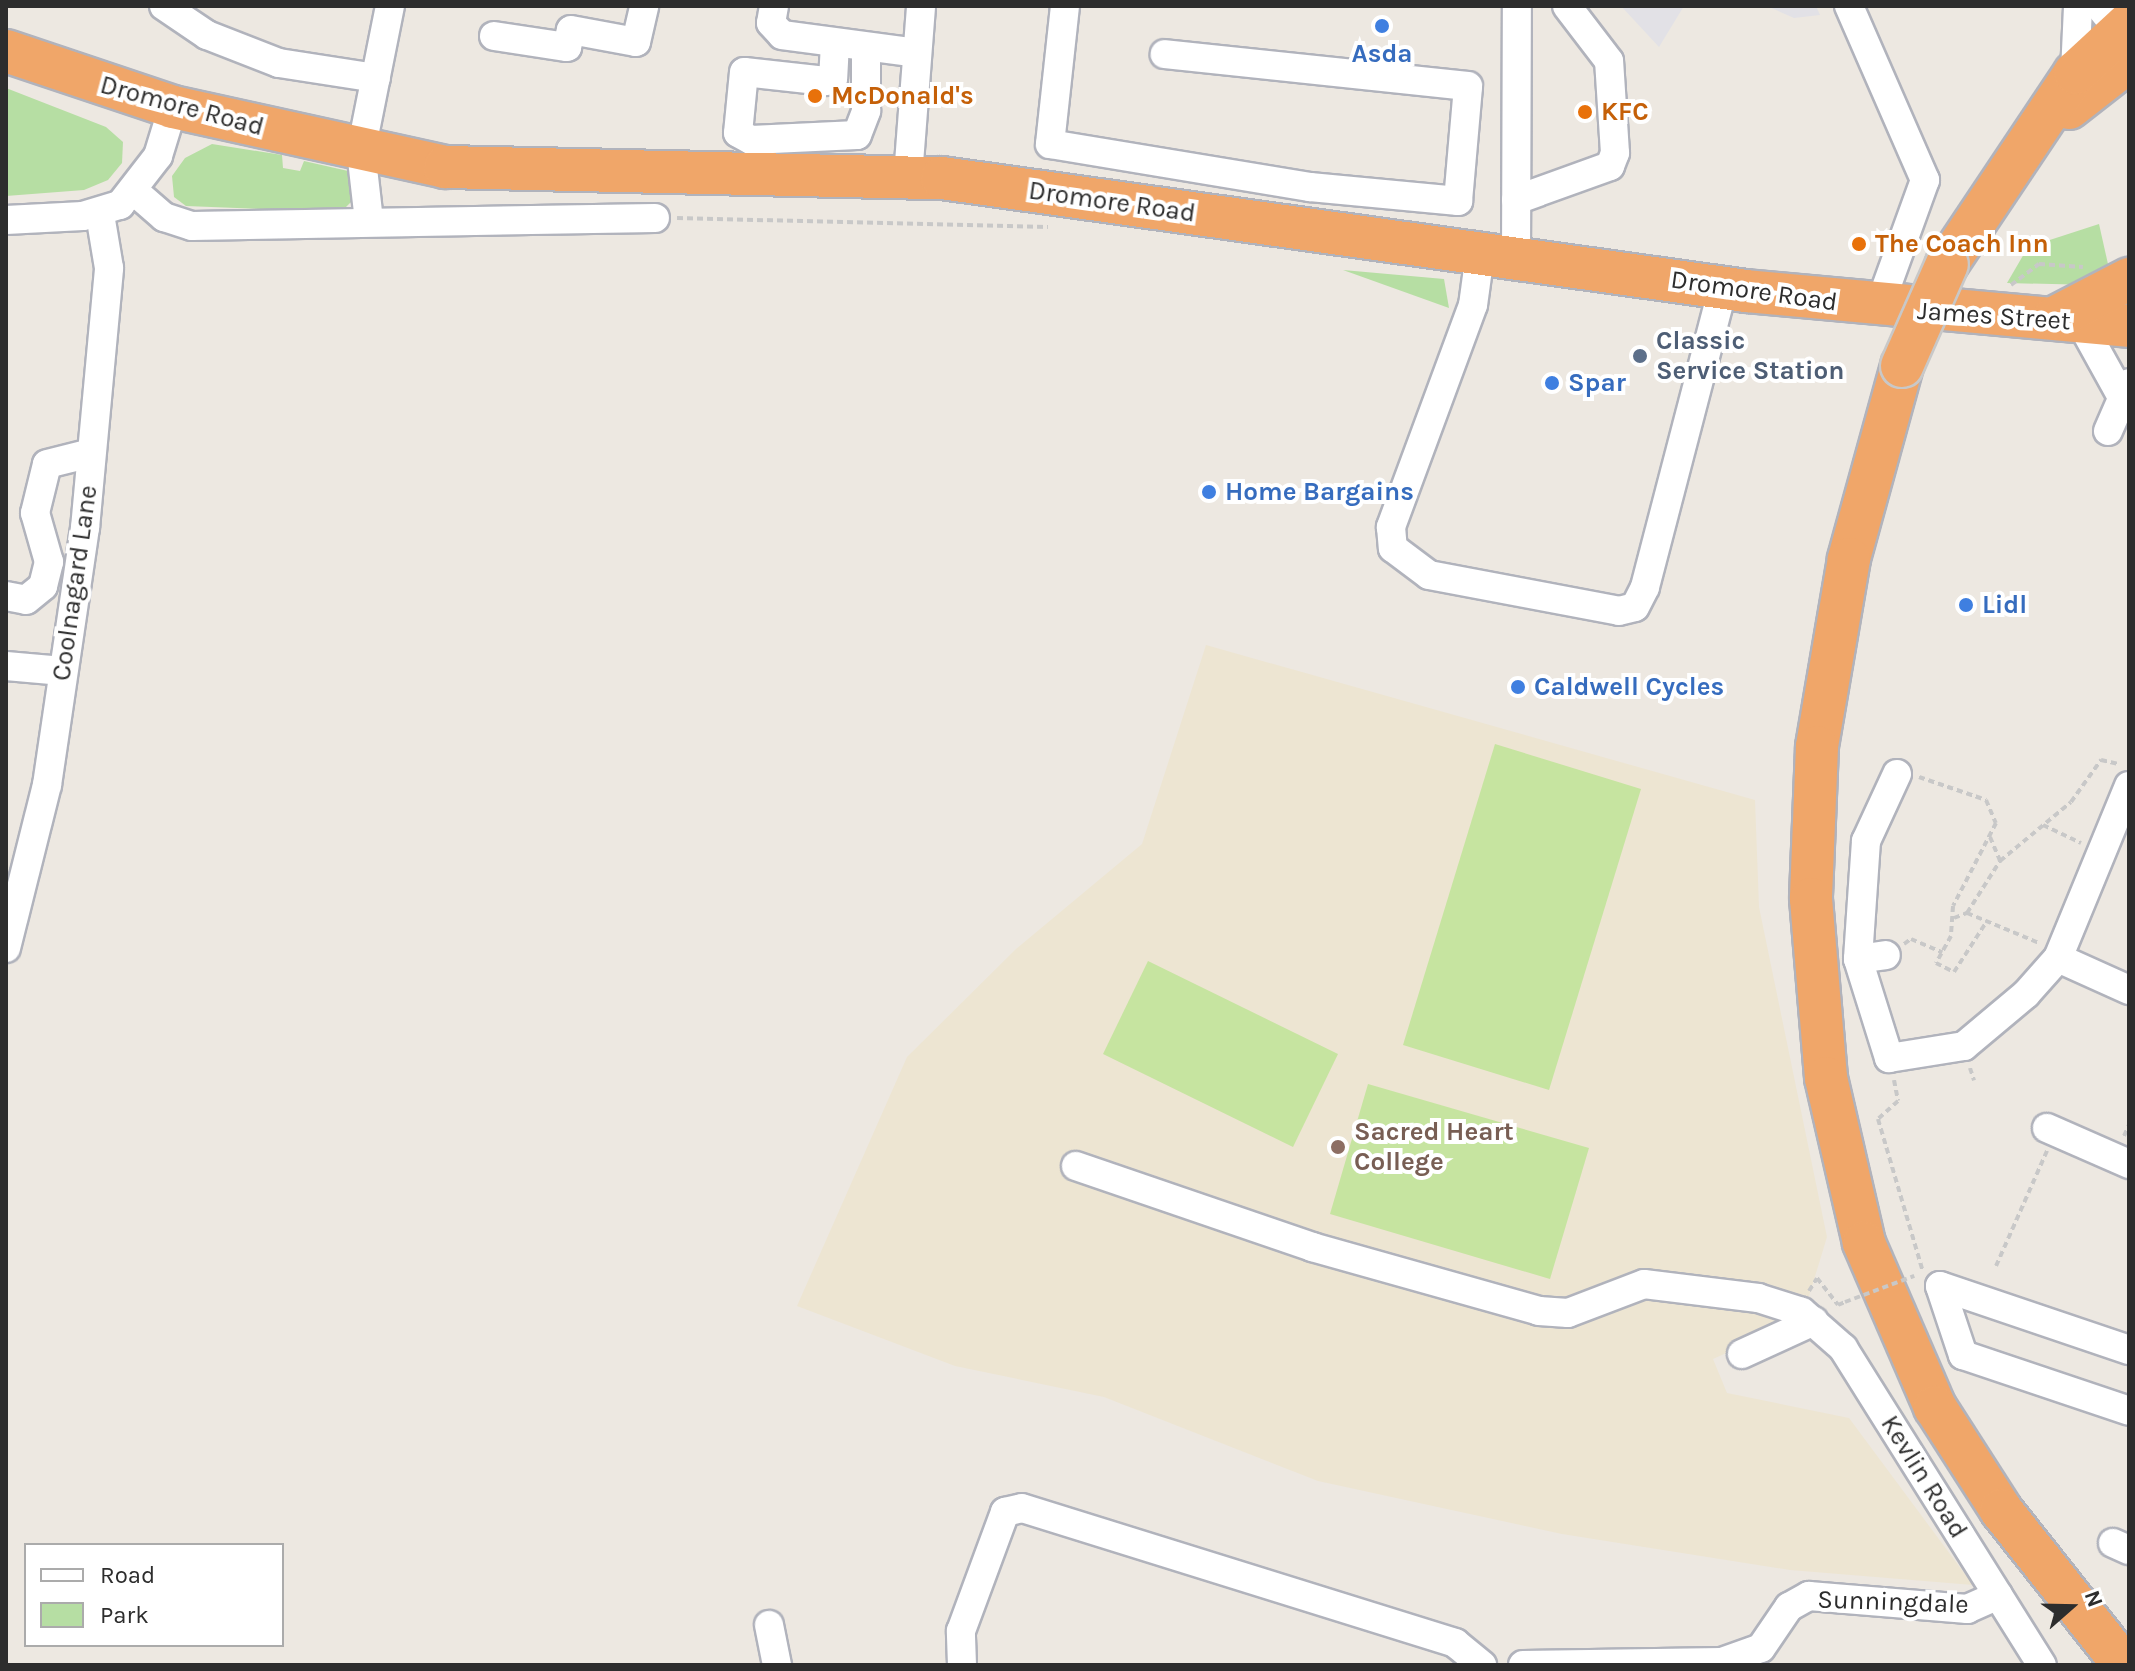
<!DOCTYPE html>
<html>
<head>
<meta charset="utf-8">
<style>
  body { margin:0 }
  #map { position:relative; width:2135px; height:1671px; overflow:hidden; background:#ede8e1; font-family:Karla,sans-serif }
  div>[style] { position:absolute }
  .industrial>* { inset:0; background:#e2e1e6 }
  .education>* { inset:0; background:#ede5d2 }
  .green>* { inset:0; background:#b6dea3 }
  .pitch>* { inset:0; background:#c6e4a0 }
  .path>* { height:4px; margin-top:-2px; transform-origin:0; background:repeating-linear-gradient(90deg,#c8c8c8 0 6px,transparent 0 10px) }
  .roads { filter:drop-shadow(2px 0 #b1b3bc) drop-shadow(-2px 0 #b1b3bc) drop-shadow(0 2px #b1b3bc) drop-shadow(0 -2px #b1b3bc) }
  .minor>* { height:28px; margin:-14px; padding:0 14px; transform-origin:14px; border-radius:14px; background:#fff }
  .highway>* { height:42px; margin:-21px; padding:0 21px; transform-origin:21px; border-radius:21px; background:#f0a669 }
  .path-bridge>* { height:4px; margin-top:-2px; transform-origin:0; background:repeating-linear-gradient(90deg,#c8c8c8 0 6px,transparent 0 10px) }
  .bridges { filter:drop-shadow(2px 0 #c8c8c8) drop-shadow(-2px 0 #c8c8c8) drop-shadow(0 2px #c8c8c8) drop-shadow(0 -2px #c8c8c8) }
  .highway-bridge>* { height:42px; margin:-21px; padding:0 21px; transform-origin:21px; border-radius:21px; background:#f0a669 }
  .dots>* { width:22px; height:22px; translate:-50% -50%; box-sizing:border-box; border:4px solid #fff; border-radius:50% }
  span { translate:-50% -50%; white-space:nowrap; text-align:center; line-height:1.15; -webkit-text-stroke:8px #fff; paint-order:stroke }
  .shop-label { font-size:26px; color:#366cbe; font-weight:700 }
  .left { translate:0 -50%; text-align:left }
  .food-label { font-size:26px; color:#c56008; font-weight:700 }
  .street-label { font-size:26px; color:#2d2d2d }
  .service-label { font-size:26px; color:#4e5e75; font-weight:700 }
  .education-label { font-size:26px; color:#785e54; font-weight:700 }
  .frame { position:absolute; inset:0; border:8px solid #2d2d2d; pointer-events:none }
  .legend { position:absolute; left:24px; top:1543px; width:260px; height:104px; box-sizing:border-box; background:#fff; border:2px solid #ababab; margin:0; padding:10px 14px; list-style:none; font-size:24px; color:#2d2d2d }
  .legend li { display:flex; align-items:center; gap:16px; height:40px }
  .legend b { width:40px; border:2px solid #ababab }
  .north { position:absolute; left:2031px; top:1567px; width:80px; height:80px; -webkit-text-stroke:6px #fff; paint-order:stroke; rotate:70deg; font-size:22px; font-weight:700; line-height:32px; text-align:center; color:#2d2d2d }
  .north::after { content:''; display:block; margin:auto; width:28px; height:36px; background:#2d2d2d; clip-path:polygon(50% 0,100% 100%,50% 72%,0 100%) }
</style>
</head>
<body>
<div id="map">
  <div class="industrial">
    <div style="clip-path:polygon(1621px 6px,1684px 6px,1659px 47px)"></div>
    <div style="clip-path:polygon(1767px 6px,1816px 6px,1820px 15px,1794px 18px)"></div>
  </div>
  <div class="education">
    <div style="clip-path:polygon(1206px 645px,1755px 800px,1759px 907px,1827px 1237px,1802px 1319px,1713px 1359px,1727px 1393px,1849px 1418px,1973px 1585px,1790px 1570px,1562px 1534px,1318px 1481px,1104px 1397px,955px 1366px,797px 1306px,907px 1057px,1016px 949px,1142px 844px)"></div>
  </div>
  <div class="green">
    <div style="clip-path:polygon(6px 88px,106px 127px,123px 142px,122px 163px,108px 180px,84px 190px,6px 196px)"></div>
    <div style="clip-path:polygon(212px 144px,282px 155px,283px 168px,300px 171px,304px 161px,357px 173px,358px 195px,341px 212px,186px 206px,174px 197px,172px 176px,185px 158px)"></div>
    <div style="clip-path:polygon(2099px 224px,2110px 273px,2093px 285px,2007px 283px,2028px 247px)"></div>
    <div style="clip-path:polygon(1343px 270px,1444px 279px,1449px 308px)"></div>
  </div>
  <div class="pitch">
    <div style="clip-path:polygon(1495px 744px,1641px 789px,1549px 1090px,1403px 1045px)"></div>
    <div style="clip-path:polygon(1148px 961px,1338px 1054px,1293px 1147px,1103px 1054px)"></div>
    <div style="clip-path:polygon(1368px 1084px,1589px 1148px,1550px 1279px,1330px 1214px)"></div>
  </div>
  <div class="path">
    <div style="left:677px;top:218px;width:371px;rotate:1.4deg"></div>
    <div style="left:2011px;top:285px;width:35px;rotate:-37deg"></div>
    <div style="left:2039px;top:264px;width:44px;rotate:3.9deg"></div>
    <div style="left:1919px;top:777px;width:71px;rotate:18.9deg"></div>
    <div style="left:1986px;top:800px;width:25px;rotate:67deg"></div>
    <div style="left:1996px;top:823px;width:93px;rotate:117.4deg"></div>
    <div style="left:1953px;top:906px;width:30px;rotate:94deg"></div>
    <div style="left:1951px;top:936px;width:31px;rotate:119deg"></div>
    <div style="left:1936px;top:963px;width:20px;rotate:27deg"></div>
    <div style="left:1954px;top:972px;width:61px;rotate:-57.1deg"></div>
    <div style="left:2043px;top:825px;width:42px;rotate:25.3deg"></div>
    <div style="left:1990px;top:837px;width:26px;rotate:67deg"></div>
    <div style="left:1967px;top:913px;width:78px;rotate:22.6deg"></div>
    <div style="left:1954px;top:918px;width:14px;rotate:-21deg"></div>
    <div style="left:1967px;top:913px;width:62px;rotate:-57.6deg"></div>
    <div style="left:2000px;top:861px;width:92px;rotate:-39.7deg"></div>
    <div style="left:2071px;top:802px;width:52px;rotate:-54.5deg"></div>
    <div style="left:2101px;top:760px;width:18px;rotate:13deg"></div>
    <div style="left:1904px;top:944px;width:9px;rotate:-36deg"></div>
    <div style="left:1911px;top:939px;width:34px;rotate:23deg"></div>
    <div style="left:1970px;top:1068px;width:13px;rotate:72deg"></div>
    <div style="left:1894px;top:1080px;width:21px;rotate:79deg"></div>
    <div style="left:1898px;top:1101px;width:27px;rotate:138deg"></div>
    <div style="left:1878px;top:1119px;width:159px;rotate:73.6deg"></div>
    <div style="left:2124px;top:1136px;width:12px;rotate:-66deg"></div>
    <div style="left:1996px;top:1266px;width:126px;rotate:-66.1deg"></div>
    <div style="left:1809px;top:1291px;width:15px;rotate:-58deg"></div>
    <div style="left:1817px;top:1278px;width:34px;rotate:52deg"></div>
    <div style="left:1838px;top:1305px;width:8px;rotate:-23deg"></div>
  </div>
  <div class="roads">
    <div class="minor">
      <div style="left:164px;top:6px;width:52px;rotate:34deg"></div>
      <div style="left:207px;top:35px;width:77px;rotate:21.3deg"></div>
      <div style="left:279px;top:63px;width:98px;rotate:8.8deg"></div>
      <div style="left:774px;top:6px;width:17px;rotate:100deg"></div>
      <div style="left:771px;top:23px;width:16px;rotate:47deg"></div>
      <div style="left:782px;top:35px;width:136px;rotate:7.6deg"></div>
      <div style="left:1065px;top:6px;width:139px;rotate:96.2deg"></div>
      <div style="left:1050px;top:144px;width:264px;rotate:9.4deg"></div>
      <div style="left:1310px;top:187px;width:149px;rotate:5.4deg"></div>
      <div style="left:1458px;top:201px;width:115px;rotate:-85deg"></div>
      <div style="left:1468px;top:86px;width:305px;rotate:-174deg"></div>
      <div style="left:1849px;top:6px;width:190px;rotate:66.4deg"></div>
      <div style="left:1925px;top:180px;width:135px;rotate:109.9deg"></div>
      <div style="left:2099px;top:6px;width:32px;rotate:51deg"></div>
      <div style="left:494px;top:36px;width:74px;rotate:8.6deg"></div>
      <div style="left:567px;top:47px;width:17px;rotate:-77deg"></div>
      <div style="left:571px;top:30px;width:66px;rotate:10.5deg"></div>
      <div style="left:636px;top:42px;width:37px;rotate:-77deg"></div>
      <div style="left:835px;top:43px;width:35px;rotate:93deg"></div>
      <div style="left:833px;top:78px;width:8px;rotate:157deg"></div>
      <div style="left:826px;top:81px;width:82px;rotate:-173.7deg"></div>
      <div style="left:744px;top:72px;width:61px;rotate:95.6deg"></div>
      <div style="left:738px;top:133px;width:15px;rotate:28deg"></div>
      <div style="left:751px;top:140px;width:106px;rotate:-2.7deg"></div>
      <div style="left:857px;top:135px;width:26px;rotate:-69deg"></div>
      <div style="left:866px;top:111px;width:64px;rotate:-90deg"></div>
      <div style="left:2075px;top:73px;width:67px;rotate:-87.4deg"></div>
      <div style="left:908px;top:176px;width:170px;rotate:-85.6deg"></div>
      <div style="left:134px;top:191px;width:40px;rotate:41deg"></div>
      <div style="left:164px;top:217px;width:29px;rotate:18deg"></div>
      <div style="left:192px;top:226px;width:463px;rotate:-1deg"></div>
      <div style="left:1516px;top:200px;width:100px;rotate:-19.9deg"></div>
      <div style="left:1610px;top:166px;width:14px;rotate:-69deg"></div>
      <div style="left:1615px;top:153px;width:92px;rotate:-93.7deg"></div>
      <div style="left:1609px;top:61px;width:69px;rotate:-127.4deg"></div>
      <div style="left:6px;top:220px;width:77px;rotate:-3deg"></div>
      <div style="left:83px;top:216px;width:39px;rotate:-17deg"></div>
      <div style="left:120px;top:205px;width:62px;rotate:-52.2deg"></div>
      <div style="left:158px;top:156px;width:51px;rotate:-73deg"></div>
      <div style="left:369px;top:221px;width:70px;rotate:-96.5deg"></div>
      <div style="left:361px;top:151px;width:148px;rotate:-78.7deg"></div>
      <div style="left:1480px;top:254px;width:51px;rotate:97.8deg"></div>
      <div style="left:1473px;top:305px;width:237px;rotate:110.3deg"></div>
      <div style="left:1391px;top:527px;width:21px;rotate:85deg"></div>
      <div style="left:1393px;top:548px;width:45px;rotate:36.9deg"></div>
      <div style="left:1429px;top:575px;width:193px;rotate:10.7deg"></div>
      <div style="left:1619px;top:611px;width:16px;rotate:-14deg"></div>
      <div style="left:1635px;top:607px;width:22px;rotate:-63deg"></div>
      <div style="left:1645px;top:587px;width:309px;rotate:-75.4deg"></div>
      <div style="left:1516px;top:259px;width:253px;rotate:-89.8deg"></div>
      <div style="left:2081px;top:323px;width:85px;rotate:61deg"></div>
      <div style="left:2108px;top:431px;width:52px;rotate:-66.4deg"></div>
      <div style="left:6px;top:596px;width:20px;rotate:11deg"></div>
      <div style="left:26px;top:600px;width:22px;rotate:-39deg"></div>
      <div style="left:43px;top:586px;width:25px;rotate:-76deg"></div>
      <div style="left:49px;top:562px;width:51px;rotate:-105.9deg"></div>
      <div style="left:35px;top:513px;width:50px;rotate:-76.2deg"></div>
      <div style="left:47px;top:464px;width:45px;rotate:-14deg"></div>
      <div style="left:6px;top:666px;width:57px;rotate:5deg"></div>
      <div style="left:1897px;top:774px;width:74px;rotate:114.8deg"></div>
      <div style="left:1866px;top:841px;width:118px;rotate:93.9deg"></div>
      <div style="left:1858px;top:959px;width:104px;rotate:72.6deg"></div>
      <div style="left:1889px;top:1058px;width:76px;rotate:-9.1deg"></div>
      <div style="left:1964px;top:1046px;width:81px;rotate:-40deg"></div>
      <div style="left:2026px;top:994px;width:48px;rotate:-48.4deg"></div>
      <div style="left:2058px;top:958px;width:186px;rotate:-67.6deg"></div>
      <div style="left:6px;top:948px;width:168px;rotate:-75.9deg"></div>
      <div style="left:47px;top:785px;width:260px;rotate:-81.6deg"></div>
      <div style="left:85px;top:528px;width:261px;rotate:-84.7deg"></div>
      <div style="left:109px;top:268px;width:55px;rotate:-99.5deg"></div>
      <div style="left:2058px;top:958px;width:78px;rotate:24.3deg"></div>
      <div style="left:1858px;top:959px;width:28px;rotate:-8deg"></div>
      <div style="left:2047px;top:1128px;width:90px;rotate:23.7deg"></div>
      <div style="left:1076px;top:1166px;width:250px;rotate:18.9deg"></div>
      <div style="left:1312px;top:1247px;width:236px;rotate:15.7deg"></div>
      <div style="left:1539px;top:1311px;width:29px;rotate:4deg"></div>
      <div style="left:1568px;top:1313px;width:81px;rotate:-20.9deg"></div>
      <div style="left:1644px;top:1284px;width:115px;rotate:7deg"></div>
      <div style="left:1758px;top:1298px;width:46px;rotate:17.7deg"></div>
      <div style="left:1802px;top:1312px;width:55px;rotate:41.3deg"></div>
      <div style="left:1843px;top:1348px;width:374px;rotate:57.9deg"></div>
      <div style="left:1940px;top:1286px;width:73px;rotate:71.6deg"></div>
      <div style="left:1963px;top:1355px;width:175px;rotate:18.6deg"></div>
      <div style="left:1940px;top:1286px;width:200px;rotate:18.7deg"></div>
      <div style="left:1742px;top:1354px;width:79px;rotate:-24.6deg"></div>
      <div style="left:2113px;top:1543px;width:17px;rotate:24deg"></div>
      <div style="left:769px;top:1625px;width:41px;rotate:78.7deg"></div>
      <div style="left:962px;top:1665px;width:34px;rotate:-92deg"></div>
      <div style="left:961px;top:1631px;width:127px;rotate:-69.7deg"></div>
      <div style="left:1005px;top:1512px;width:17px;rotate:-13deg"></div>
      <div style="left:1022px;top:1508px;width:454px;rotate:17.3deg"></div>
      <div style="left:1455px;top:1643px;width:35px;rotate:39deg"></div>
      <div style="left:1523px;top:1665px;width:199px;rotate:-0.9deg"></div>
      <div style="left:1722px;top:1662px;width:41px;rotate:-19.7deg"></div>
      <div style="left:1761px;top:1648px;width:50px;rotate:-55.7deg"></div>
      <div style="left:1789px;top:1607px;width:23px;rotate:-29deg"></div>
      <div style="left:1809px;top:1596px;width:159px;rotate:4.7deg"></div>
      <div style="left:1967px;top:1609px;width:34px;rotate:-24deg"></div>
    </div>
    <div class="highway">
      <div style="left:6px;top:51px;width:176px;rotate:18.5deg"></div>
      <div style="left:173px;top:107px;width:279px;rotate:12.4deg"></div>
      <div style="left:445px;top:167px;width:497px;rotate:1.3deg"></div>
      <div style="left:942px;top:178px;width:812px;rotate:8deg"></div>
      <div style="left:1746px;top:291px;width:385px;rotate:5.2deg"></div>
      <div style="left:2069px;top:108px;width:76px;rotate:-38.1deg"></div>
      <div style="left:1947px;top:264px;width:230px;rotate:-56.2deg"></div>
      <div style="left:2075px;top:73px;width:74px;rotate:-42.8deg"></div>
      <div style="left:2054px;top:318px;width:85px;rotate:-27.5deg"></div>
      <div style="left:1902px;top:366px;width:200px;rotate:105.4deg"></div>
      <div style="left:1849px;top:559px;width:191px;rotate:99.7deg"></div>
      <div style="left:1817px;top:747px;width:152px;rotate:92.3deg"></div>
      <div style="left:1811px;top:899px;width:180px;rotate:85.2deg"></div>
      <div style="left:1826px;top:1078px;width:169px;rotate:77deg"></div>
      <div style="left:1864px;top:1243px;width:179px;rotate:66.6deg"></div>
      <div style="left:1935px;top:1407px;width:122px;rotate:57.3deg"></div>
      <div style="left:2001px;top:1510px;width:198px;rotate:51.6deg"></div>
    </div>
  </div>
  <div class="path-bridge">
    <div style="left:1845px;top:1302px;width:74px;rotate:-20.6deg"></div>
  </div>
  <div class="bridges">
    <div class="highway-bridge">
      <div style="left:1902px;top:366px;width:111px;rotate:-66.2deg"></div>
    </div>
  </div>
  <div class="dots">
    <div style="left:1382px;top:26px;background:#3f7fe0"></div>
    <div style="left:815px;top:96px;background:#e8710a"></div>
    <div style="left:1585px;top:112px;background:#e8710a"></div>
    <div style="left:1859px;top:244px;background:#e8710a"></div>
    <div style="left:1640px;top:356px;background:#5c6f8a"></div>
    <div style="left:1552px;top:383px;background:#3f7fe0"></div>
    <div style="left:1209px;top:492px;background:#3f7fe0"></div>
    <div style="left:1966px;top:605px;background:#3f7fe0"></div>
    <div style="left:1518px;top:687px;background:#3f7fe0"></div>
    <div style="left:1338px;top:1147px;background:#8d6e63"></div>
  </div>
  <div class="shop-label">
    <span style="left:1382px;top:54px">Asda</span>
    <span class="left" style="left:1568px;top:383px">Spar</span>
    <span class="left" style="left:1225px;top:492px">Home Bargains</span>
    <span class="left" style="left:1982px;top:605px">Lidl</span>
    <span class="left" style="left:1534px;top:687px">Caldwell Cycles</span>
  </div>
  <div class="food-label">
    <span class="left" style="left:831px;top:96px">McDonald's</span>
    <span class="left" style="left:1601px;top:112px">KFC</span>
    <span class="left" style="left:1875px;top:244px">The Coach Inn</span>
  </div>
  <div class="street-label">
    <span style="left:182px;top:106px;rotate:15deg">Dromore Road</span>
    <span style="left:1112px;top:202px;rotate:8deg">Dromore Road</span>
    <span style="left:1754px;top:291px;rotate:8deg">Dromore Road</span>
    <span style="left:1994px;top:316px;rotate:4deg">James Street</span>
    <span style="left:75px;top:583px;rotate:-82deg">Coolnagard Lane</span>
    <span style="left:1924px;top:1477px;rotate:58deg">Kevlin Road</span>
    <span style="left:1893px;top:1602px;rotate:2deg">Sunningdale</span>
  </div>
  <div class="service-label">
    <span class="left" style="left:1656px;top:356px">Classic<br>Service Station</span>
  </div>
  <div class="education-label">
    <span class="left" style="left:1354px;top:1147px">Sacred Heart<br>College</span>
  </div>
  <div class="frame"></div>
  <ul class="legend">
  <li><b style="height:10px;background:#fff"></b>Road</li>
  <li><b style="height:22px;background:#b6dea3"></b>Park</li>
  </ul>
  <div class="north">N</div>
</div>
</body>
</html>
